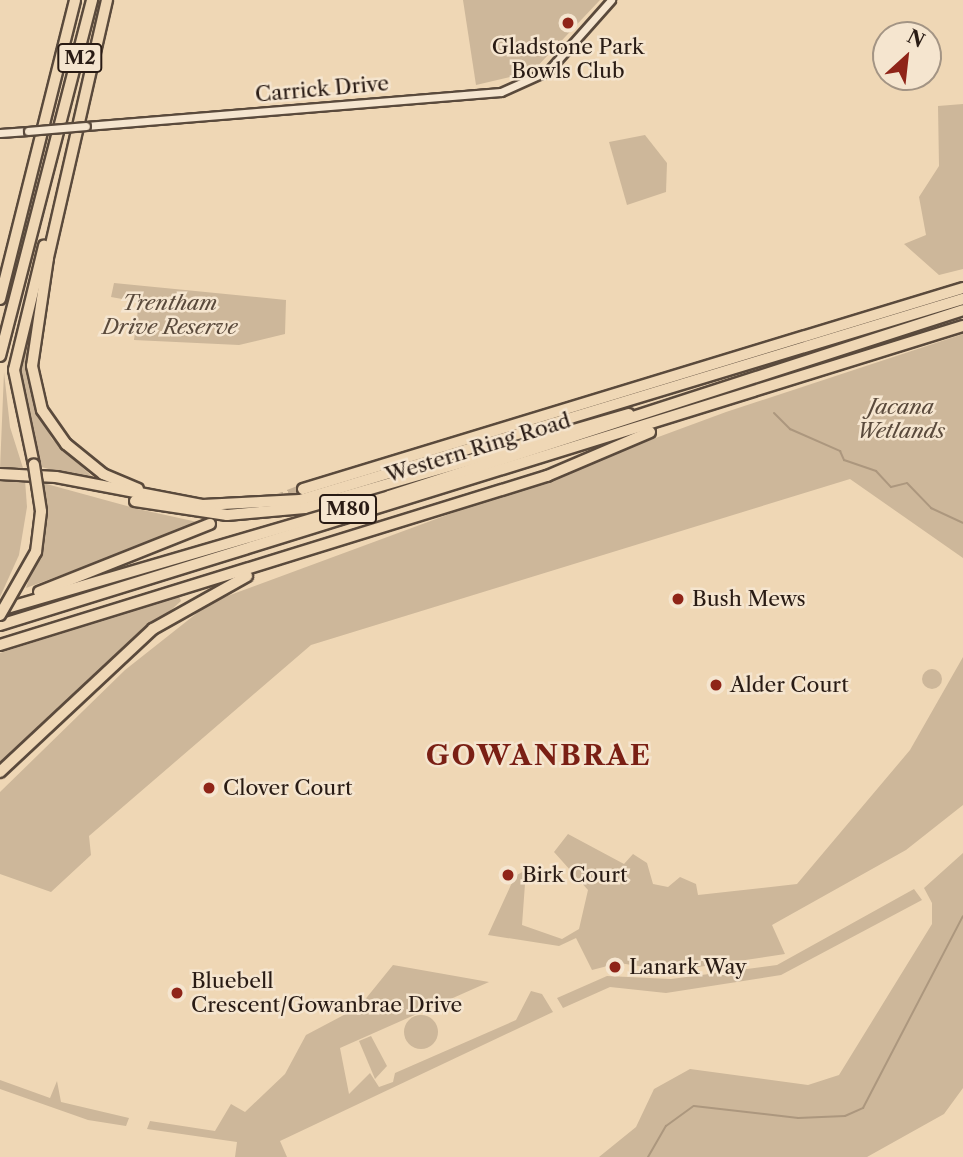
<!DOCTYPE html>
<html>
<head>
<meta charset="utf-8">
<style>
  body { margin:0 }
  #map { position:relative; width:963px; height:1157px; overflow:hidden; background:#efd7b5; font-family:"Libre Caslon Text",serif }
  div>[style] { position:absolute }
  .green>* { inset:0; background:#cdb79a }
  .round { border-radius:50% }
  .stream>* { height:2px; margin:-1px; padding:0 1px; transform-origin:1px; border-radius:1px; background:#ac977e }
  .motorway-tunnel>* { height:10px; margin-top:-5px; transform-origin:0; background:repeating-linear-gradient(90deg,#c7b195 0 10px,transparent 0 15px) }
  .roads { filter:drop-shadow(2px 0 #5a4a3c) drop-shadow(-2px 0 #5a4a3c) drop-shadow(0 2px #5a4a3c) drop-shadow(0 -2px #5a4a3c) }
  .tertiary>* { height:7px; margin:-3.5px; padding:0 3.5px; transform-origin:3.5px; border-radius:3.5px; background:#f5e5cf }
  .motorway>* { height:10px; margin:-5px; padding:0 5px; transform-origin:5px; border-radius:5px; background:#efd7b5 }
  .bridges { filter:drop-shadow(2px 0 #5a4a3c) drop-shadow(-2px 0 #5a4a3c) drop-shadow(0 2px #5a4a3c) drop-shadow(0 -2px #5a4a3c) }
  .tertiary-bridge>* { height:7px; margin:-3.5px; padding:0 3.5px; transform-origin:3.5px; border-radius:3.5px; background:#f5e5cf }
  .motorway-bridge>* { height:10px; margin:-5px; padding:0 5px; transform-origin:5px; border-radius:5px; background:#efd7b5 }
  .dots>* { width:19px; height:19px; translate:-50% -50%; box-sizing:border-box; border:4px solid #f5e5cf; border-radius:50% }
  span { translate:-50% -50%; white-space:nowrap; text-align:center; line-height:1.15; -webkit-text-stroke:5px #f5e5cf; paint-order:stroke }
  .shield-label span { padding:2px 5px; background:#f5e5cf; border:2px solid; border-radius:5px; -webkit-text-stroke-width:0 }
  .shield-label { font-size:19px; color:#291b14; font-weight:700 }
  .poi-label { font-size:21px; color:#291b14 }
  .left { translate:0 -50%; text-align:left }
  .street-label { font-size:21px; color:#291b14 }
  .park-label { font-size:21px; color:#5a4a3c; font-style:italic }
  .district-label { font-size:28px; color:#7a1f14; font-weight:700; letter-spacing:2px }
  .north { position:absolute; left:872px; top:21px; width:70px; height:70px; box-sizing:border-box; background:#f5e5cf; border:2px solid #a39484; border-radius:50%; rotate:27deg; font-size:19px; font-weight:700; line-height:28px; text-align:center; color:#291b14 }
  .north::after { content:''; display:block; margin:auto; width:24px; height:32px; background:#8f2418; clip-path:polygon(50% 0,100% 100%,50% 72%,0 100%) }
</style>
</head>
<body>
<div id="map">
  <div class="green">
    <div style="clip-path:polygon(463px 0,600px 0,532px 72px,476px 85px)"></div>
    <div style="clip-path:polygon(963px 104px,963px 269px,939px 275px,904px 244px,926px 235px,919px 197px,939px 166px,938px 106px)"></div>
    <div style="clip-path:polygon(645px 135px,667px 163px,666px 192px,627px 205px,609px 142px)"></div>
    <div style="clip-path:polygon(114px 283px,286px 300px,285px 334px,239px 345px,134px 340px,139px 302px,111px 297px)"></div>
    <div style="clip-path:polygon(32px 307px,28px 375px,38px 412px,52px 439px,99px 483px,38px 466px,18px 378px)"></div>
    <div style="clip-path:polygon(963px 334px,963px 558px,850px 479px,311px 645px,89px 836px,91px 855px,51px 892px,0 874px,0 792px,125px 670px,211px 602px,726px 412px)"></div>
    <div style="clip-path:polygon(4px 372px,10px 427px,23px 468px,0 469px)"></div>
    <div style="clip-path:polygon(0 479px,25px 480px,27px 507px,19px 555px,0 597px)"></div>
    <div style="clip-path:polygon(43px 483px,138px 509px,202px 523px,26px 588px,44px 531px)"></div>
    <div style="clip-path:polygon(179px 596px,181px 601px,0 766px,0 653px)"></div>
    <div style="clip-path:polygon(963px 657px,963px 805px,906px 850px,772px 925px,785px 954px,671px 971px,619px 963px,592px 970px,576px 938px,559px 946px,488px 935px,515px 876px,526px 870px,522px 925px,562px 939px,579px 929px,588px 890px,554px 852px,568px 834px,624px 864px,633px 854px,647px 863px,653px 884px,668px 887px,680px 877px,696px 884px,698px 895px,797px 884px,910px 750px)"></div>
    <div class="round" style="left:922px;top:669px;width:20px;height:20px"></div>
    <div style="clip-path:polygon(963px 853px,963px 1088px,944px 1114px,867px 1157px,599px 1157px,636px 1127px,654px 1089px,690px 1069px,808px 1085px,839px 1075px,932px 924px,932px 903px,924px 888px)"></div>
    <div style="clip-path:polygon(914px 889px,922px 900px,781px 975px,666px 993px,610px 987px,563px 1008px,557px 998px,607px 976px,671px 979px,777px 965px)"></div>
    <div style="clip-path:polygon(393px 965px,489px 982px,340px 1048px,349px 1094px,370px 1073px,379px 1087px,393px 1082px,395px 1073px,516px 1020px,531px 991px,542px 994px,553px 1012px,280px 1141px,287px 1157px,235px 1157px,237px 1142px,147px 1129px,150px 1121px,215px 1131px,231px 1104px,245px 1112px,285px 1074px,306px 1035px,359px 1007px)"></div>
    <div class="round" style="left:404px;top:1015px;width:34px;height:34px"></div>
    <div style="clip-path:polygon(371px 1036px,387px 1066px,375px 1079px,359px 1041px)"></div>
    <div style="clip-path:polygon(0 1080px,50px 1098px,57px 1081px,61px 1102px,129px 1118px,126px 1126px,88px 1120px,0 1089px)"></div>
  </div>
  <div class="stream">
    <div style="left:774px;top:413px;width:23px;rotate:45deg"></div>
    <div style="left:790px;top:429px;width:55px;rotate:23.7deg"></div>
    <div style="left:840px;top:451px;width:10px;rotate:66deg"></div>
    <div style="left:844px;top:460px;width:34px;rotate:19deg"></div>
    <div style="left:876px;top:471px;width:22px;rotate:47deg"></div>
    <div style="left:891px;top:487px;width:16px;rotate:-14deg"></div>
    <div style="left:907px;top:483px;width:35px;rotate:46deg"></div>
    <div style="left:931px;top:508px;width:35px;rotate:25deg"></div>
    <div style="left:648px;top:1157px;width:36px;rotate:-60deg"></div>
    <div style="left:666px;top:1126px;width:34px;rotate:-36deg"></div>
    <div style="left:694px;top:1106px;width:105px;rotate:6.6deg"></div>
    <div style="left:798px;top:1118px;width:47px;rotate:-2.4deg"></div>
    <div style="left:845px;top:1116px;width:20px;rotate:-24deg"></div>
    <div style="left:863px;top:1108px;width:216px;rotate:-62.5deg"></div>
  </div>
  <div class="motorway-tunnel">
    <div style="left:275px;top:500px;width:30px;rotate:-21deg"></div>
  </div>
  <div class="roads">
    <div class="tertiary">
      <div style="left:86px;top:126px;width:416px;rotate:-4.7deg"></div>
      <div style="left:501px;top:92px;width:51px;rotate:-24.1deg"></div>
      <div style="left:548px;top:71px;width:95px;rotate:-48.4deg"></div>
      <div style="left:0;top:133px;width:28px;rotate:-4deg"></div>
    </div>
    <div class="motorway">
      <div style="left:107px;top:0;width:265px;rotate:102.9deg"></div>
      <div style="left:48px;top:258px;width:109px;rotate:98.4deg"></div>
      <div style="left:32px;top:366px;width:45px;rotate:77.2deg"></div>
      <div style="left:42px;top:410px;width:42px;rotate:54.8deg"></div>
      <div style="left:66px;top:444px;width:48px;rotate:39deg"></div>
      <div style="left:103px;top:474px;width:38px;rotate:23deg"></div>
      <div style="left:0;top:299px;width:308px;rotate:-75.9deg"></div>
      <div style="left:0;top:356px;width:368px;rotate:-75.5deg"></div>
      <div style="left:34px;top:465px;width:97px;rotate:-101.9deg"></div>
      <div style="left:14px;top:370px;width:128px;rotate:-76.4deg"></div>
      <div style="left:0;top:474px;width:56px;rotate:3.1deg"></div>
      <div style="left:56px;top:477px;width:150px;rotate:10.8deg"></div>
      <div style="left:203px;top:505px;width:97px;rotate:-3deg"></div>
      <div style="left:300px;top:500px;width:693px;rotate:-16.87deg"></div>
      <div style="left:303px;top:489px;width:690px;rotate:-16.94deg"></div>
      <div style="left:135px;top:501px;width:93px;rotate:8.7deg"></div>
      <div style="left:227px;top:515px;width:78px;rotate:-5.1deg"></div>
      <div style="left:305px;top:508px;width:337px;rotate:-16.2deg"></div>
      <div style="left:39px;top:592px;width:184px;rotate:-21.7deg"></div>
      <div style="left:0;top:610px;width:405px;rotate:-16.3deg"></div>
      <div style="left:389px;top:496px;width:603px;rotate:-17.95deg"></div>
      <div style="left:0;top:625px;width:1008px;rotate:-17.25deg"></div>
      <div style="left:0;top:645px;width:573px;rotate:-17.17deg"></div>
      <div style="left:547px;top:476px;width:112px;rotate:-23.1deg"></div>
      <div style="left:0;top:772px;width:209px;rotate:-43.1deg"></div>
      <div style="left:153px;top:629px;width:108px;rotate:-29.4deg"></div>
    </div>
  </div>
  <div class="bridges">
    <div class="tertiary-bridge">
      <div style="left:28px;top:131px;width:58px;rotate:-4.9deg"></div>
    </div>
    <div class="motorway-bridge">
      <div style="left:0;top:615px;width:73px;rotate:-60.3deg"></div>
      <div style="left:36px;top:552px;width:41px;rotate:-83deg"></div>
      <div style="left:41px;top:511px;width:47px;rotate:-98.7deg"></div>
    </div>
  </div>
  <div class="dots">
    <div style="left:568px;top:23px;background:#8f2418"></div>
    <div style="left:678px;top:599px;background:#8f2418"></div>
    <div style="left:716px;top:685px;background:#8f2418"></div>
    <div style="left:209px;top:788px;background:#8f2418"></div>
    <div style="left:508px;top:875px;background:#8f2418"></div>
    <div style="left:615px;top:967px;background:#8f2418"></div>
    <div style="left:177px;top:993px;background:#8f2418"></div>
  </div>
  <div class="shield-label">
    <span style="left:80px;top:58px">M2</span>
    <span style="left:348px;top:509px">M80</span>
  </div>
  <div class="poi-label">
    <span style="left:568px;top:59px">Gladstone Park<br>Bowls Club</span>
    <span class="left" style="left:692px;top:599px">Bush Mews</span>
    <span class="left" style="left:730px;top:685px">Alder Court</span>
    <span class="left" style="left:223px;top:788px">Clover Court</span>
    <span class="left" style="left:522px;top:875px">Birk Court</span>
    <span class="left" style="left:629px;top:967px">Lanark Way</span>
    <span class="left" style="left:191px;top:993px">Bluebell<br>Crescent/Gowanbrae Drive</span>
  </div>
  <div class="street-label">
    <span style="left:322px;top:89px;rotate:-5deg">Carrick Drive</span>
    <span style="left:478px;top:448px;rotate:-17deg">Western Ring Road</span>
  </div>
  <div class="park-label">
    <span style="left:170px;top:315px">Trentham<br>Drive Reserve</span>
    <span style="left:901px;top:419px">Jacana<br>Wetlands</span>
  </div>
  <div class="district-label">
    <span style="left:539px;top:755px">GOWANBRAE</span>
  </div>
  <div class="north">N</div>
</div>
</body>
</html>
